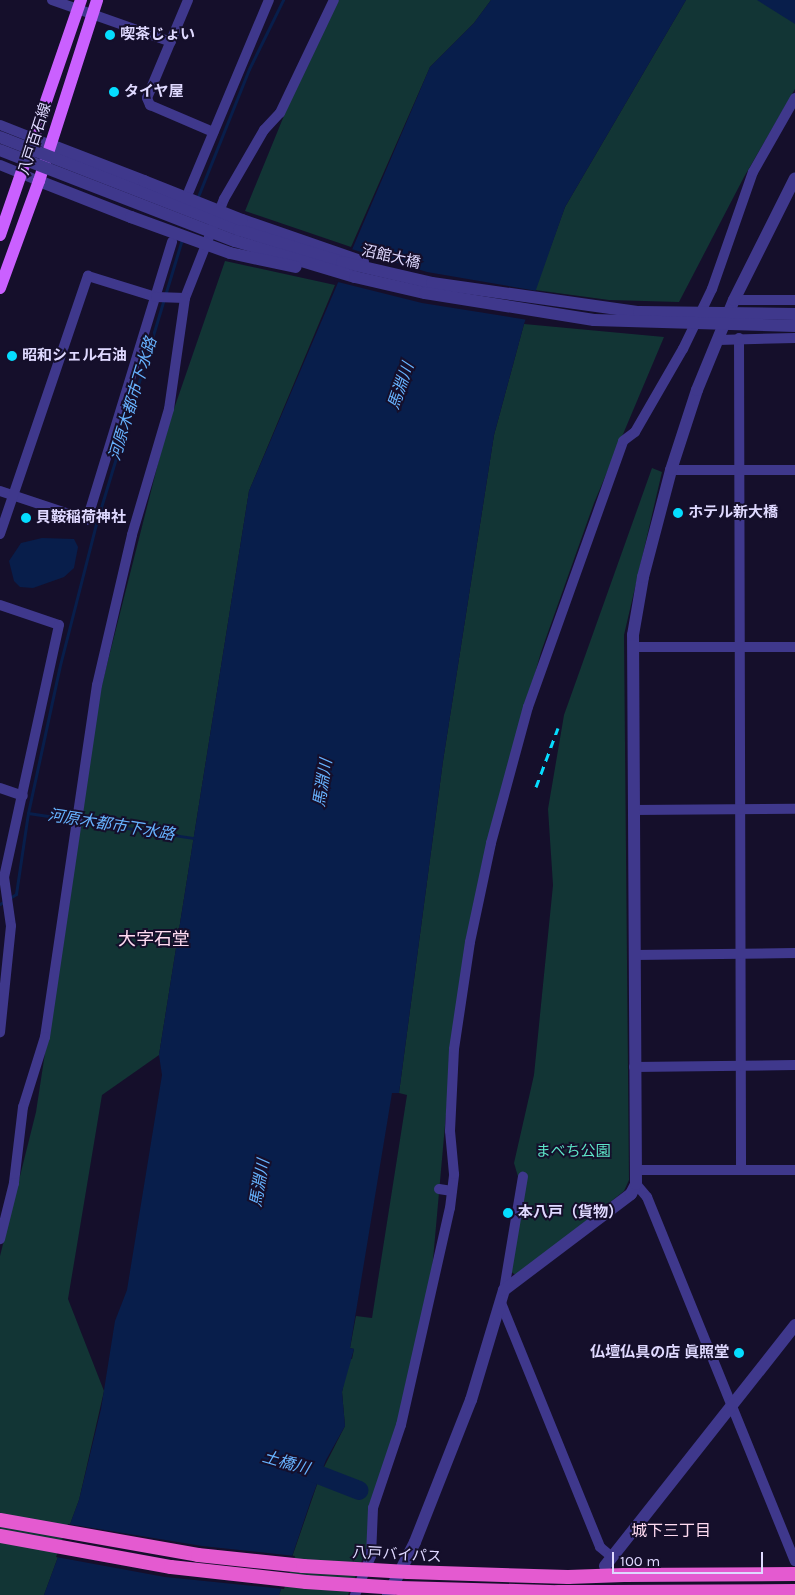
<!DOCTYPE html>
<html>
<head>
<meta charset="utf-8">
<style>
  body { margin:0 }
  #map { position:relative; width:795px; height:1595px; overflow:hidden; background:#150f2b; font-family:Karla,"Noto Sans JP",sans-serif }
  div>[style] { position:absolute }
  .green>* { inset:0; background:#123535 }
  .water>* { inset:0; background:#081e4b }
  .pier>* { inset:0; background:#150f2b }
  .stream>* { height:3px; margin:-1.5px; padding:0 1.5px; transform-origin:1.5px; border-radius:1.5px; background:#081e4b }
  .river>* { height:19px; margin:-9.5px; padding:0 9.5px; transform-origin:9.5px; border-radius:9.5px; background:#081e4b }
  .minor>* { height:10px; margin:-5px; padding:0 5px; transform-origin:5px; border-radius:5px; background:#3f388c }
  .tertiary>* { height:12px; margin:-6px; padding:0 6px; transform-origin:6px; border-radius:6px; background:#3f388c }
  .primary>* { height:12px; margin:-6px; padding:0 6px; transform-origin:6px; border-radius:6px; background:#ca60ff }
  .trunk>* { height:14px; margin:-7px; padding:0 7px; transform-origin:7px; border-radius:7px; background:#e45ad0 }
  .rail>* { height:3px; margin-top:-1.5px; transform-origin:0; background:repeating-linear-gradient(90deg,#05ddff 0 8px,transparent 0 14px) }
  .tertiary-bridge>* { height:12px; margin:-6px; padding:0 6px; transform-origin:6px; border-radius:6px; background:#3f388c }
  .trunk-bridge>* { height:14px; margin:-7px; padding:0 7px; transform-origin:7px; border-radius:7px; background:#e45ad0 }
  .dots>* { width:14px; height:14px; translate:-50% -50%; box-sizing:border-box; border:2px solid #150f2b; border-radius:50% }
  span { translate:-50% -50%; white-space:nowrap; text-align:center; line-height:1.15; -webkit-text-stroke:4px #150f2b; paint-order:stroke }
  .poi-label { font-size:15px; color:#dfd9ff; font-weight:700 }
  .left { translate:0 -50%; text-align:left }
  .right { translate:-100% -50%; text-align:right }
  .street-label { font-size:15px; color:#dfd9ff }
  .park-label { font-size:15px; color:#5ee6c9 }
  .water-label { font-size:16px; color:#67b3ff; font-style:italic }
  .neighbourhood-label { font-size:16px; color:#ffdbf1 }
  .quarter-label { font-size:18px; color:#ffdbf1 }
  .scale { position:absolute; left:612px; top:1552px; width:151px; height:22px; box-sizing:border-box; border:2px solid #dfd9ff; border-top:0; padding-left:6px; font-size:15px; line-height:18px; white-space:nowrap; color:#dfd9ff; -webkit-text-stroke:4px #150f2b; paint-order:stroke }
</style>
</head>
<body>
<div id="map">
  <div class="green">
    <div style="clip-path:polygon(338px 0,491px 0,474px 23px,430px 67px,351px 247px,245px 211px,290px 101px)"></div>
    <div style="clip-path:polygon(686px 0,795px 0,795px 89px,744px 177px,679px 302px,609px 300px,535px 290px,565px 207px)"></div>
    <div style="clip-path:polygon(225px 261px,335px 285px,249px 491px,159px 1055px,102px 1095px,68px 1299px,104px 1391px,79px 1500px,44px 1595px,0 1595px,0 1256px,36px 1112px,100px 692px,166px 432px)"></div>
    <div style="clip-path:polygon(524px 324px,664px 337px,594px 503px,541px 652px,488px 842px,447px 1103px,432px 1271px,414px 1357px,364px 1555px,348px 1595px,279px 1595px,321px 1473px,345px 1426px,342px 1392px,349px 1358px,352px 1359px,354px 1349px,350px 1348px,356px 1316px,372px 1318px,407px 1095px,399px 1093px,443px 761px,494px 435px)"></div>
    <div style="clip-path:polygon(652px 468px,662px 472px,624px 635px,629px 1180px,624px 1191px,517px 1276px,510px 1271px,519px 1180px,514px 1163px,534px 1075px,553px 885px,548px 809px,564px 715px)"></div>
  </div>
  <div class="water">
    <div style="clip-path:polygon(491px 0,686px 0,565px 207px,524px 324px,494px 435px,443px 761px,399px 1093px,392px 1093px,350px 1348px,354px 1349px,342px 1392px,345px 1426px,326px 1460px,311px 1500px,279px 1595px,44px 1595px,79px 1500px,101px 1409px,115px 1321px,127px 1290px,162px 1075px,159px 1055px,249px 491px,430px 67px,474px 23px)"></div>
    <div style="clip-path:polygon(757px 0,795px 0,795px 24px)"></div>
    <div style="clip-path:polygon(42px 538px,74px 539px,78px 547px,74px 568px,64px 577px,33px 588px,20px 587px,14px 581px,9px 561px,21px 543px)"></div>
  </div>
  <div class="pier">
    <div style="clip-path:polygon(348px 248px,427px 272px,537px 291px,528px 320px,422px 303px,334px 281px)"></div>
    <div style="clip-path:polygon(68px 1524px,202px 1546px,295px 1556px,284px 1589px,165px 1577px,56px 1557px)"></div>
  </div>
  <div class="stream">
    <div style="left:197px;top:199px;width:140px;rotate:-68.2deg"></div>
    <div style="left:249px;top:69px;width:77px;rotate:-63.8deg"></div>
    <div style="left:28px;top:813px;width:168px;rotate:8.6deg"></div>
    <div style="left:0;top:904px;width:19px;rotate:-32deg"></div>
    <div style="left:16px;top:894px;width:82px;rotate:-81.6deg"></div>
    <div style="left:28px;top:813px;width:151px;rotate:-77.8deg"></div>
    <div style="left:60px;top:665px;width:146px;rotate:-75.7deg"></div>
    <div style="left:96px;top:524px;width:297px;rotate:-73.2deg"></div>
  </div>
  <div class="river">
    <div style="left:297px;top:1466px;width:66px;rotate:21.2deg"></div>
  </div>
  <div class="minor">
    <div style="left:52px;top:0;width:126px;rotate:19.4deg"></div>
    <div style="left:188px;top:0;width:106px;rotate:112.7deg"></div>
    <div style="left:147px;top:98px;width:8px;rotate:67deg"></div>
    <div style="left:150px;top:105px;width:69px;rotate:23.2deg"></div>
    <div style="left:0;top:125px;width:55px;rotate:21.4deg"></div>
    <div style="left:0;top:165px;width:42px;rotate:22.3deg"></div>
    <div style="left:189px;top:191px;width:207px;rotate:-67.3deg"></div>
    <div style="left:185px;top:298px;width:106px;rotate:-68.5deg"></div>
    <div style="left:224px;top:199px;width:80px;rotate:-59.9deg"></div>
    <div style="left:264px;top:130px;width:23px;rotate:-47deg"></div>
    <div style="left:280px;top:113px;width:125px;rotate:-64.5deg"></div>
    <div style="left:734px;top:300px;width:61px"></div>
    <div style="left:739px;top:338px;width:832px;rotate:89.86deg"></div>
    <div style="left:718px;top:340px;width:77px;rotate:-1.5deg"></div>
    <div style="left:671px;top:470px;width:124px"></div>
    <div style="left:0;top:491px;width:92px;rotate:18.4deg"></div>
    <div style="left:87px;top:520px;width:291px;rotate:-73deg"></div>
    <div style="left:0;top:534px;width:273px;rotate:-71.2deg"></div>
    <div style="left:88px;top:276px;width:71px;rotate:17.2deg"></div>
    <div style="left:156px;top:297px;width:29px;rotate:2deg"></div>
    <div style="left:185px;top:298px;width:112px;rotate:98.2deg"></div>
    <div style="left:169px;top:409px;width:131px;rotate:106.4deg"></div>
    <div style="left:132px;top:535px;width:154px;rotate:103.1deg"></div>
    <div style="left:97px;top:685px;width:356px;rotate:98.4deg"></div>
    <div style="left:45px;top:1037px;width:73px;rotate:107.4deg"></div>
    <div style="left:23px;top:1107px;width:77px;rotate:96.8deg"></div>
    <div style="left:14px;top:1183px;width:58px;rotate:104deg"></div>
    <div style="left:0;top:605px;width:62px;rotate:18.7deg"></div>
    <div style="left:59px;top:625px;width:258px;rotate:102.3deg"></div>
    <div style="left:4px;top:877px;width:49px;rotate:81.9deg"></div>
    <div style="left:11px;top:926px;width:107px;rotate:95.9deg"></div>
    <div style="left:633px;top:647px;width:162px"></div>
    <div style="left:0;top:788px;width:24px;rotate:19deg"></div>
    <div style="left:633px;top:810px;width:162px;rotate:-0.4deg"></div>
    <div style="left:634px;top:955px;width:161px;rotate:-0.7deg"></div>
    <div style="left:634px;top:1067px;width:161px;rotate:-0.7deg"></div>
    <div style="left:636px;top:1170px;width:159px"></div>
    <div style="left:636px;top:1184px;width:17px;rotate:50deg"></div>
    <div style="left:647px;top:1197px;width:393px;rotate:67.9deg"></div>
    <div style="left:439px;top:1189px;width:13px;rotate:9deg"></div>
    <div style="left:504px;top:1290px;width:115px;rotate:-80.5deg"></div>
    <div style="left:501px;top:1303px;width:263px;rotate:67.9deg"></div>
    <div style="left:600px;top:1547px;width:16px;rotate:40deg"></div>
    <div style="left:355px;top:1595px;width:42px;rotate:-67.7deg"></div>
    <div style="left:371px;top:1556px;width:48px;rotate:-87.6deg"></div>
    <div style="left:373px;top:1508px;width:88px;rotate:-71.4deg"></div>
    <div style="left:401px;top:1425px;width:222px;rotate:-77.3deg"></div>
    <div style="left:450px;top:1208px;width:34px;rotate:-83deg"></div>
    <div style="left:454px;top:1174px;width:43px;rotate:-95.3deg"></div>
    <div style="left:450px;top:1131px;width:82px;rotate:-87.2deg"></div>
    <div style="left:454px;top:1049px;width:108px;rotate:-81.5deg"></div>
    <div style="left:470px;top:942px;width:101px;rotate:-78deg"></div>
    <div style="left:491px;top:843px;width:141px;rotate:-74.8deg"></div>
    <div style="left:528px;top:707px;width:282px;rotate:-70.3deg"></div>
    <div style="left:623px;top:441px;width:15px;rotate:-37deg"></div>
    <div style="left:635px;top:432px;width:96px;rotate:-60deg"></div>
    <div style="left:683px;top:349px;width:67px;rotate:-64.2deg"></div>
    <div style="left:712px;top:289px;width:124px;rotate:-70.7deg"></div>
    <div style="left:753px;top:172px;width:85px;rotate:-60.4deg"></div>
  </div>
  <div class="tertiary">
    <div style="left:51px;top:145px;width:100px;rotate:21.2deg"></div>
    <div style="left:39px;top:181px;width:99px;rotate:21.4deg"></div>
    <div style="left:242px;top:220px;width:128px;rotate:19.1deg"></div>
    <div style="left:605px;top:1566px;width:307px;rotate:-51.7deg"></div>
    <div style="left:388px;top:1595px;width:59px;rotate:-63deg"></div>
    <div style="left:415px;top:1542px;width:153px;rotate:-68.5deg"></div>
    <div style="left:471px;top:1400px;width:115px;rotate:-73.3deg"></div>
    <div style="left:504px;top:1290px;width:159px;rotate:-37.1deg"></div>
    <div style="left:631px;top:1194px;width:11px;rotate:-63deg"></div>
    <div style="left:636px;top:1184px;width:549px;rotate:-90.31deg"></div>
    <div style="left:633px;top:635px;width:59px;rotate:-80.2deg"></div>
    <div style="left:643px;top:577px;width:111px;rotate:-75.3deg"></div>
    <div style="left:671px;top:470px;width:84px;rotate:-72deg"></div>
    <div style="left:697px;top:390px;width:97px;rotate:-67.7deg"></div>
    <div style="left:734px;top:300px;width:136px;rotate:-63.4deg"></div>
  </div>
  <div class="primary">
    <div style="left:0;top:235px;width:249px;rotate:-71deg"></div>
    <div style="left:0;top:288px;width:114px;rotate:-70deg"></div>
    <div style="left:39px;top:181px;width:190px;rotate:-72.2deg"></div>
  </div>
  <div class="trunk">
    <div style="left:408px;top:1572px;width:160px;rotate:1.8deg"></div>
    <div style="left:624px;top:1575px;width:171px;rotate:-0.3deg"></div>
    <div style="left:400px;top:1588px;width:158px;rotate:1.5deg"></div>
    <div style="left:610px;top:1592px;width:185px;rotate:-0.3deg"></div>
  </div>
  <div class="rail">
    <div style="left:536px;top:787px;width:63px;rotate:-69.6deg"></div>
  </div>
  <div class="tertiary-bridge">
    <div style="left:0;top:137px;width:256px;rotate:21.3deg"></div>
    <div style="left:239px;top:230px;width:108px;rotate:17.3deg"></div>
    <div style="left:342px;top:262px;width:92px;rotate:13.1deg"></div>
    <div style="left:432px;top:283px;width:209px;rotate:8deg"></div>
    <div style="left:639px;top:312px;width:156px;rotate:0.7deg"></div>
    <div style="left:0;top:150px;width:252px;rotate:21.2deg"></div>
    <div style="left:235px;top:241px;width:125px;rotate:16.7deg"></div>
    <div style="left:355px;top:277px;width:72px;rotate:12.9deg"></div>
    <div style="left:425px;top:293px;width:171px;rotate:9.1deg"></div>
    <div style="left:594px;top:320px;width:201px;rotate:1.7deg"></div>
    <div style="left:144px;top:181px;width:105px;rotate:21.7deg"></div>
    <div style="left:131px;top:217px;width:105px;rotate:20deg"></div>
    <div style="left:230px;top:253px;width:67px;rotate:12deg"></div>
  </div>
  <div class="trunk-bridge">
    <div style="left:0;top:1520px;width:201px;rotate:10deg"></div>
    <div style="left:198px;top:1555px;width:106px;rotate:6deg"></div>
    <div style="left:303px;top:1566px;width:105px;rotate:3.3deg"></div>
    <div style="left:0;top:1536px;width:174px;rotate:10.3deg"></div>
    <div style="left:171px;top:1567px;width:136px;rotate:6.3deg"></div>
    <div style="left:306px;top:1582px;width:94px;rotate:3.7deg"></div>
    <div style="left:568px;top:1577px;width:56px;rotate:-2deg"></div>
    <div style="left:558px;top:1592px;width:52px"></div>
  </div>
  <div class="dots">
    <div style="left:110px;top:35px;background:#05ddff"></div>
    <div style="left:114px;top:92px;background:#05ddff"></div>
    <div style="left:12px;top:356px;background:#05ddff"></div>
    <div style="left:678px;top:513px;background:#05ddff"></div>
    <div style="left:26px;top:518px;background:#05ddff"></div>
    <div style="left:508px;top:1213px;background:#05ddff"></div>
    <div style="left:739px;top:1353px;background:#05ddff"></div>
  </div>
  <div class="poi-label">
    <span class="left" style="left:120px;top:35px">喫茶じょい</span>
    <span class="left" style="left:124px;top:92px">タイヤ屋</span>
    <span class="left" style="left:22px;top:356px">昭和シェル石油</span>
    <span class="left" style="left:688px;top:513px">ホテル新大橋</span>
    <span class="left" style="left:36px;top:518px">貝鞍稲荷神社</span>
    <span class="left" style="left:518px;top:1213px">本八戸（貨物）</span>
    <span class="right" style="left:729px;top:1353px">仏壇仏具の店 眞照堂</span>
  </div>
  <div class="street-label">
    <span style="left:35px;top:139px;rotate:-72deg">八戸百石線</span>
    <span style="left:391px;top:257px;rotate:13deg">沼館大橋</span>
    <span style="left:397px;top:1555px;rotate:3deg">八戸バイパス</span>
  </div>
  <div class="park-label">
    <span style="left:573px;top:1152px">まべち公園</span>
  </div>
  <div class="water-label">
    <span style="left:401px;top:386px;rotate:-71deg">馬淵川</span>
    <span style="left:133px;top:399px;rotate:-73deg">河原木都市下水路</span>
    <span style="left:323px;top:783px;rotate:-81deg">馬淵川</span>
    <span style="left:111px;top:825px;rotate:9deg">河原木都市下水路</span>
    <span style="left:260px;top:1183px;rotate:-80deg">馬淵川</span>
    <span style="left:286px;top:1463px;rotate:16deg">土橋川</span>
  </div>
  <div class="neighbourhood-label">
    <span style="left:671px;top:1531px">城下三丁目</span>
  </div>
  <div class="quarter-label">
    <span style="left:154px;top:939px">大字石堂</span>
  </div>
  <div class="scale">100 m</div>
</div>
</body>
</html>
